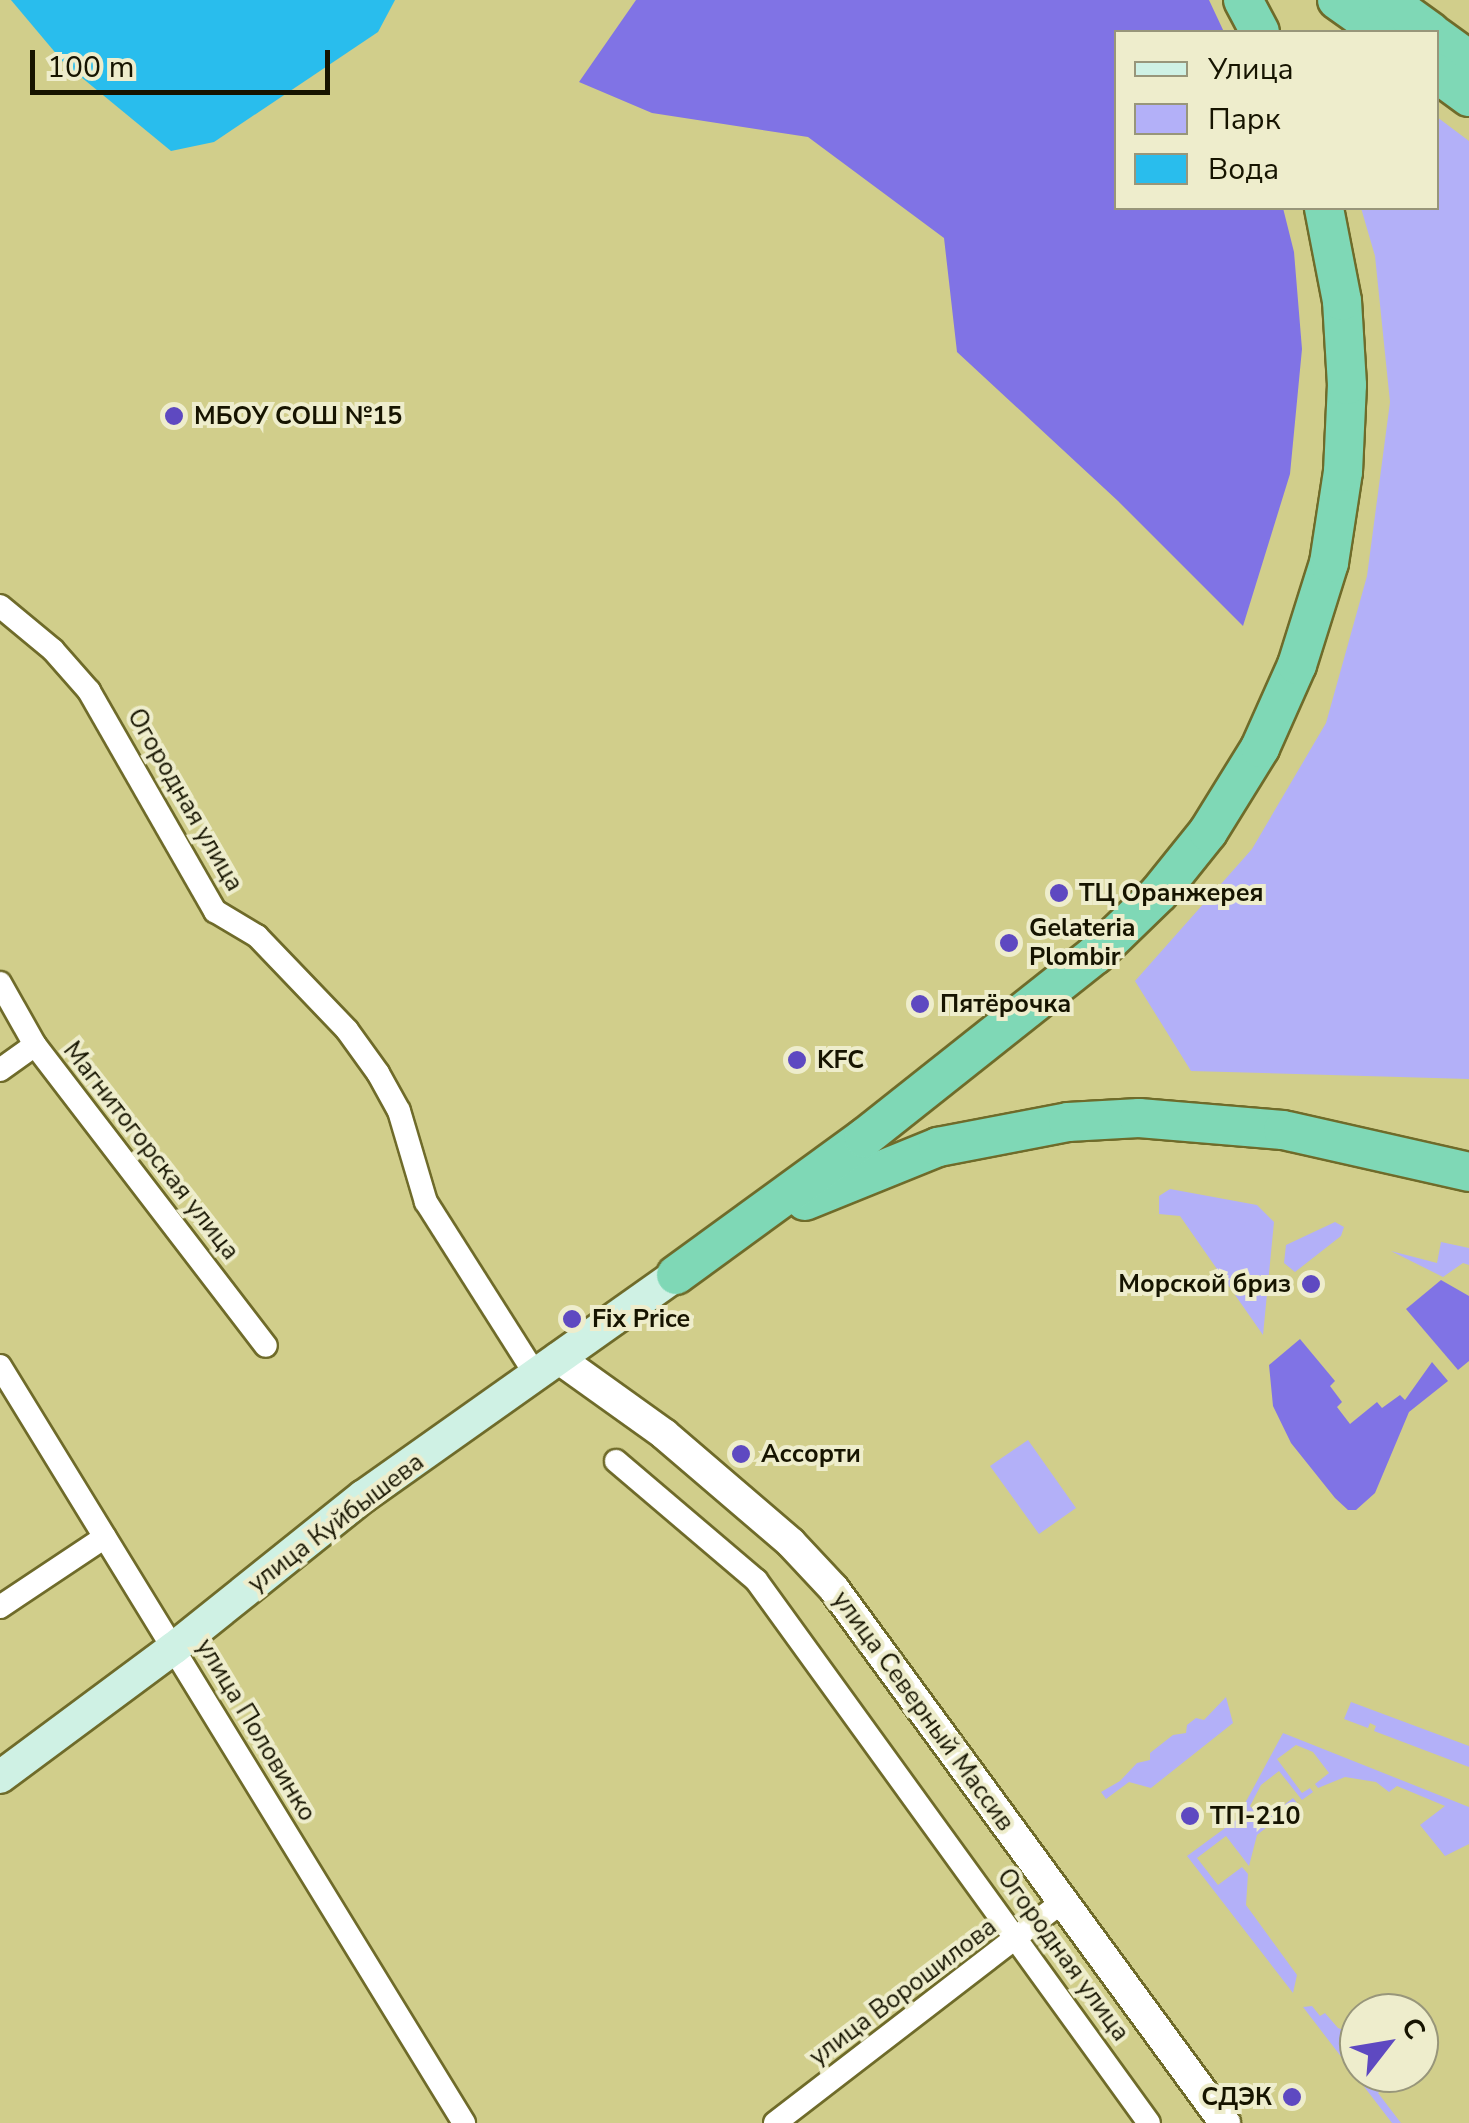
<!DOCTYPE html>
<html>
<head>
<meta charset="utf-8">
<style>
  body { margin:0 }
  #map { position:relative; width:1469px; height:2123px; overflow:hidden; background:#d1ce8b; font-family:"Nunito Sans",sans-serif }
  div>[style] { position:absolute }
  .green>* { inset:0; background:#b3b0f8 }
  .forest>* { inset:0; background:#8073e5 }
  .water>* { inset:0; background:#29bded }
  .roads { filter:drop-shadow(2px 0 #6f6b2a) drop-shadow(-2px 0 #6f6b2a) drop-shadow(0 2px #6f6b2a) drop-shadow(0 -2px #6f6b2a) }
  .minor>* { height:22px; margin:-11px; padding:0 11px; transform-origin:11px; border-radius:11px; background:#fff }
  .tertiary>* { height:30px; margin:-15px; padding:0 15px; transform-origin:15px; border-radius:15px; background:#fff }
  .secondary>* { height:32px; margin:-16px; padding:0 16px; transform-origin:16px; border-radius:16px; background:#cff1e4 }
  .trunk>* { height:38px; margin:-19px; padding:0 19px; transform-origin:19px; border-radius:19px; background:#7fd8b6 }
  .dots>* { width:28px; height:28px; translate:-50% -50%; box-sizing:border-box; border:5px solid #eeedcc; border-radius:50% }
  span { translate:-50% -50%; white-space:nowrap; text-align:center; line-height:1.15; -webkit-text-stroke:8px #eeedcc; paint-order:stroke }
  .poi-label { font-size:25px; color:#161400; font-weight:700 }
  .left { translate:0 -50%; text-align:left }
  .right { translate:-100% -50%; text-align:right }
  .street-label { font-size:25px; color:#161400 }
  .legend { position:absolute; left:1114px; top:30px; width:325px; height:180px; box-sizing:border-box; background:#eeedcc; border:2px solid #98967a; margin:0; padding:12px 18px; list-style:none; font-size:30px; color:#161400 }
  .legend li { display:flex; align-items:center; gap:20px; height:50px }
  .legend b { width:50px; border:2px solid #98967a }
  .north { position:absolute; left:1339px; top:1993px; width:100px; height:100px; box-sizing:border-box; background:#eeedcc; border:2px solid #98967a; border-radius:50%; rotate:59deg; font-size:28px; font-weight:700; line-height:40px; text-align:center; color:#161400 }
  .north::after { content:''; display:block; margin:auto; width:35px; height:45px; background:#5e49c1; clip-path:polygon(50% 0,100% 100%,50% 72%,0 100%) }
  .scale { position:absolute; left:30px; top:50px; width:300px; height:45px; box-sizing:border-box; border:5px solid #161400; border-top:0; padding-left:12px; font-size:30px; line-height:35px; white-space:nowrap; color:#161400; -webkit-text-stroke:8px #eeedcc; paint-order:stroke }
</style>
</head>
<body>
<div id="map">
  <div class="green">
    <div style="clip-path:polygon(1437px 117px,1469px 141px,1469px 1079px,1191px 1071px,1135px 981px,1252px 849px,1326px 723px,1367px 576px,1390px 402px,1375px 256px,1361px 208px,1436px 208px)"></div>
    <div style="clip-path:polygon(1170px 1189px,1257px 1205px,1274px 1222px,1263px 1335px,1180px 1216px,1159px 1214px,1159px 1196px)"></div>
    <div style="clip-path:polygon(1335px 1222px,1344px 1227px,1341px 1236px,1295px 1272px,1284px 1263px,1286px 1245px)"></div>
    <div style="clip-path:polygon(1441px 1242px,1469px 1248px,1469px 1265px,1463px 1263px,1443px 1277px,1391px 1251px,1437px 1263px)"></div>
    <div style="clip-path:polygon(1028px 1440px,1076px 1508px,1039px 1534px,990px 1466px)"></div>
    <div style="clip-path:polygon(1226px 1697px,1233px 1723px,1151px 1788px,1129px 1782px,1106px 1799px,1101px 1792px,1120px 1781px,1137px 1763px,1150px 1760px,1150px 1753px,1173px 1735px,1186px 1733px,1187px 1725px,1196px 1718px,1204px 1720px)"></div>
    <div style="clip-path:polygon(1351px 1702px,1469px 1746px,1469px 1767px,1374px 1731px,1376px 1726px,1370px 1723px,1368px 1728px,1344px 1719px)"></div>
    <div style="clip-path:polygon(1283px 1733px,1469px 1807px,1469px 1844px,1445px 1856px,1420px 1825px,1445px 1806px,1397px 1786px,1389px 1792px,1376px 1782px,1345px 1777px,1318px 1788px,1315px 1784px,1329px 1773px,1313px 1752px,1296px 1745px,1277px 1759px,1302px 1793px,1310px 1788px,1313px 1792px,1302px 1800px,1279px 1771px,1261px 1785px,1250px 1806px,1263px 1821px,1293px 1798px,1297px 1803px,1257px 1835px,1249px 1866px,1226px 1836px,1197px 1858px,1218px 1885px,1242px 1867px,1248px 1874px,1246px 1905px,1297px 1975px,1293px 1993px,1187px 1856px,1236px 1820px)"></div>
    <div style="clip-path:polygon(1312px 2006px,1320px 2016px,1325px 2013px,1338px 2028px,1359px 2036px,1359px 2048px,1345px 2050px,1375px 2089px,1396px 2073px,1404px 2073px,1378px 2093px,1401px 2123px,1392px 2123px,1303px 2007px)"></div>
  </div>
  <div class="forest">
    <div style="clip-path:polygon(636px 0,1209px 0,1224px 32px,1116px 32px,1116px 208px,1283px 208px,1294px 252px,1302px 349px,1290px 474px,1243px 626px,1118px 501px,957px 352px,944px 238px,808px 137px,652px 113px,579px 82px)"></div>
    <div style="clip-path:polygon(1441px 1280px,1469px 1296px,1469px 1361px,1458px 1370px,1406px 1309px)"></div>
    <div style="clip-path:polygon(1300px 1339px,1335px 1381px,1330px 1386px,1342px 1402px,1337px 1407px,1350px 1424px,1377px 1402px,1382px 1408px,1400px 1395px,1405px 1400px,1432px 1362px,1448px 1381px,1409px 1412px,1375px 1493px,1356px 1510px,1348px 1510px,1335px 1498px,1291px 1443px,1273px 1406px,1269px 1365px)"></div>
  </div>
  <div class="water">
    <div style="clip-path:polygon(11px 0,395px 0,378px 32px,214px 142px,171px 151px,64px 63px)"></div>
  </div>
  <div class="roads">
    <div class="minor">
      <div style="left:0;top:606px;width:69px;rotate:39.7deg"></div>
      <div style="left:53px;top:650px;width:55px;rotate:48.7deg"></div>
      <div style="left:89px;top:691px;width:254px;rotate:60.2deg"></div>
      <div style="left:215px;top:911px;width:49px;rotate:30.8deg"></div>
      <div style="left:257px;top:936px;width:130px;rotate:46.2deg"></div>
      <div style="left:347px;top:1030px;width:53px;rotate:54.2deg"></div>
      <div style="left:378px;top:1073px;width:43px;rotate:61.1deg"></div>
      <div style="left:399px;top:1111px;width:95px;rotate:73.5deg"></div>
      <div style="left:426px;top:1202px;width:205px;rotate:57.6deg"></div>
      <div style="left:0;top:983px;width:71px;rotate:60.6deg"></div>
      <div style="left:35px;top:1045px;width:379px;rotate:52.5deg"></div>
      <div style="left:0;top:1070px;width:43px;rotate:-35.5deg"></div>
      <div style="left:0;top:1366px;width:888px;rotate:58.49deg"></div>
      <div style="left:616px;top:1461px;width:184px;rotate:40.4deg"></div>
      <div style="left:756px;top:1580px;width:670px;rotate:54.1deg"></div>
      <div style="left:0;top:1607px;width:126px;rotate:-33.7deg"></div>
      <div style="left:775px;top:2123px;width:362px;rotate:-37.6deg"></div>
    </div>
    <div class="tertiary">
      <div style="left:558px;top:1358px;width:130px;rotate:35.6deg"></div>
      <div style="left:664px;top:1434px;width:167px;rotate:40.6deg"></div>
      <div style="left:791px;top:1543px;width:63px;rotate:46.9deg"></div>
      <div style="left:834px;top:1589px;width:662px;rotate:53.79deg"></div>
    </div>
    <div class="secondary">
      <div style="left:0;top:1777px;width:217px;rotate:-36.6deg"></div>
      <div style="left:174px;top:1648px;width:243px;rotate:-38.7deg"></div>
      <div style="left:364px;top:1496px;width:382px;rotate:-35.3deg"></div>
    </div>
    <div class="trunk">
      <div style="left:1243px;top:0;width:36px;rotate:62deg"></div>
      <div style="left:1337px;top:0;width:55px;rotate:35.4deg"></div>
      <div style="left:1387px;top:0;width:54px;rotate:36deg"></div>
      <div style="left:1436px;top:36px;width:41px;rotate:36deg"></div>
      <div style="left:1436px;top:73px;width:41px;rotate:36deg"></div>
      <div style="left:805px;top:1201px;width:144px;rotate:-22.1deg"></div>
      <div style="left:938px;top:1147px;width:132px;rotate:-10.9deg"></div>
      <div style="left:1068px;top:1122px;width:71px;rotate:-3.2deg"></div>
      <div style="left:1139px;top:1118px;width:144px;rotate:4.8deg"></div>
      <div style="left:1283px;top:1130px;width:191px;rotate:12.7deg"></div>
      <div style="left:676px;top:1275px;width:233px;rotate:-36.1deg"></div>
      <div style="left:864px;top:1138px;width:295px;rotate:-38.4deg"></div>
      <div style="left:1095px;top:955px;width:89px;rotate:-44.1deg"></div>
      <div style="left:1159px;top:893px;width:78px;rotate:-51.2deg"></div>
      <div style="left:1208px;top:832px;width:99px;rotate:-58.2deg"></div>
      <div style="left:1260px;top:748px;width:91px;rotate:-66deg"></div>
      <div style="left:1297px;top:665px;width:107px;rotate:-72.6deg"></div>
      <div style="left:1329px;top:563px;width:92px;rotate:-81.3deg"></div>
      <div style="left:1343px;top:472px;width:87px;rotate:-87.4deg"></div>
      <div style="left:1347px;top:385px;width:84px;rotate:-93.4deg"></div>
      <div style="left:1342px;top:301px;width:95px;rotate:-101deg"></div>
    </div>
  </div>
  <div class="dots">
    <div style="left:174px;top:416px;background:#5e49c1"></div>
    <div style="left:1059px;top:893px;background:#5e49c1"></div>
    <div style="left:1009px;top:943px;background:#5e49c1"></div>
    <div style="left:920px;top:1004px;background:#5e49c1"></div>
    <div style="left:797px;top:1060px;background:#5e49c1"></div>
    <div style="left:1311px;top:1284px;background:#5e49c1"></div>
    <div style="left:572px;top:1319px;background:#5e49c1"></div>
    <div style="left:741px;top:1454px;background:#5e49c1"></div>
    <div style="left:1190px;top:1816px;background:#5e49c1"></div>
    <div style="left:1292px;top:2097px;background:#5e49c1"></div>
  </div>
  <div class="poi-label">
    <span class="left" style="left:194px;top:416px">МБОУ СОШ №15</span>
    <span class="left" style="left:1079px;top:893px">ТЦ Оранжерея</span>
    <span class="left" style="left:1029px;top:943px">Gelateria<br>Plombir</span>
    <span class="left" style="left:940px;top:1004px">Пятёрочка</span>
    <span class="left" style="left:817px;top:1060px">KFC</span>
    <span class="right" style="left:1291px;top:1284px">Морской бриз</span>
    <span class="left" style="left:592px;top:1319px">Fix Price</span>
    <span class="left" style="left:761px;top:1454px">Ассорти</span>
    <span class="left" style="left:1210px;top:1816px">ТП-210</span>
    <span class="right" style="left:1272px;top:2097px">СДЭК</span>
  </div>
  <div class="street-label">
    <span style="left:185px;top:800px;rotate:60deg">Огородная улица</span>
    <span style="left:151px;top:1151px;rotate:52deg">Магнитогорская улица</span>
    <span style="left:336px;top:1523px;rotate:-37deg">улица Куйбышева</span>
    <span style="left:923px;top:1711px;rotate:54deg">улица Северный Массив</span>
    <span style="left:256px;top:1730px;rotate:59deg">улица Половинко</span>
    <span style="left:1063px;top:1955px;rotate:54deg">Огородная улица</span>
    <span style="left:903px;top:1992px;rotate:-37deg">улица Ворошилова</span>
  </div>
  <ul class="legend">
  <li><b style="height:12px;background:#cff1e4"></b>Улица</li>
  <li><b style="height:28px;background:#b3b0f8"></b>Парк</li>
  <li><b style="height:28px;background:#29bded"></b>Вода</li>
  </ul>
  <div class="north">С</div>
  <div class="scale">100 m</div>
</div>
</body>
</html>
